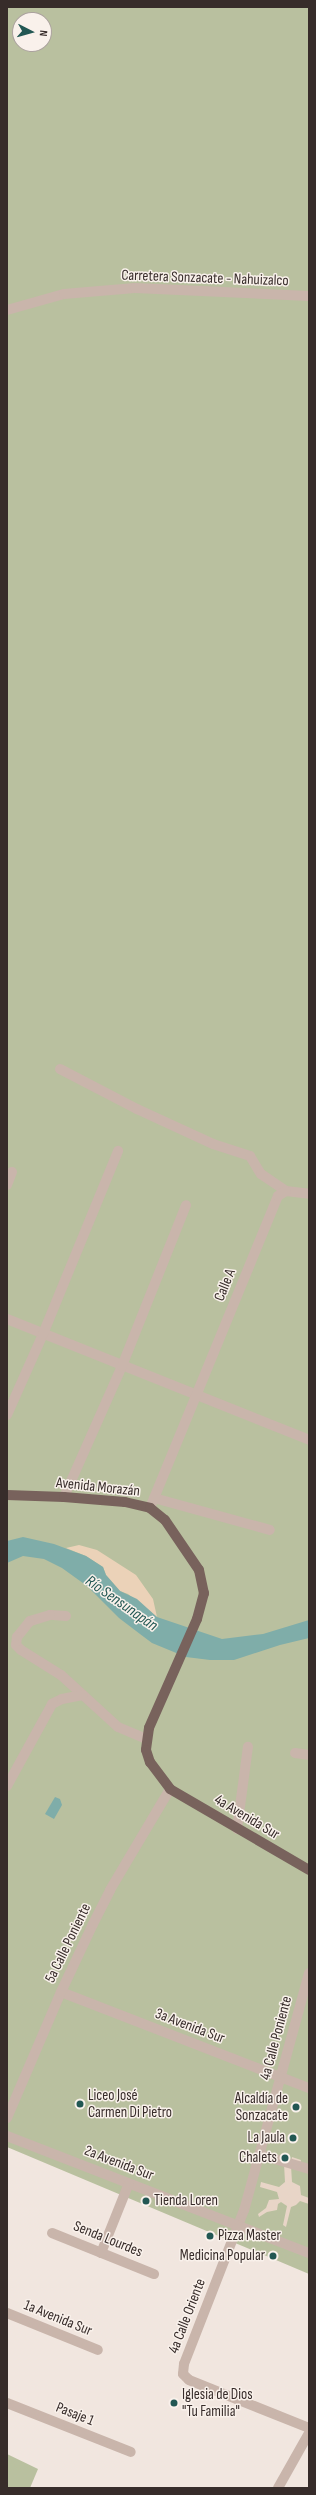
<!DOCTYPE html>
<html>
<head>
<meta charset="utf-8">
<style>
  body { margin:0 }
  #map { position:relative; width:316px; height:2495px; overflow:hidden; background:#f1e6df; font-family:"Sofia Sans Condensed",sans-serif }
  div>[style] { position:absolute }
  .green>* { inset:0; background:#b9c09f }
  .sand>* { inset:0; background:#ebd2b8 }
  .plaza>* { inset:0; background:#e8d5c7 }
  .water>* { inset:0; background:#7fada9 }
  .minor>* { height:10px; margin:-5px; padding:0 5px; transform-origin:5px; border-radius:5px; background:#c9b5ab }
  .major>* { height:10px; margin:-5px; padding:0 5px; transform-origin:5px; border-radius:5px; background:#78625c }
  .dots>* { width:11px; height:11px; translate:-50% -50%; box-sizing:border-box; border:2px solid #f9f1eb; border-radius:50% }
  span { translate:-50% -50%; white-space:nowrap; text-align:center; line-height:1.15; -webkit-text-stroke:3px #f9f1eb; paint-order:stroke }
  .street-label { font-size:15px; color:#372c2a }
  .poi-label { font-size:15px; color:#372c2a }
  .left { translate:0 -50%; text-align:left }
  .right { translate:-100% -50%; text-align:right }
  .water-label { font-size:16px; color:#225753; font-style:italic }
  .frame { position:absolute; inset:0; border:8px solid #372c2a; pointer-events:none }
  .north { position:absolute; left:12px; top:12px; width:40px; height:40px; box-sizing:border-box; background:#f9f1eb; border:1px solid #aba29e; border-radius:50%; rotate:96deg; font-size:11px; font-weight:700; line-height:16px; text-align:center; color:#372c2a }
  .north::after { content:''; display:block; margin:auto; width:14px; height:18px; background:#225753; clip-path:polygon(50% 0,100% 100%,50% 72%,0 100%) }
</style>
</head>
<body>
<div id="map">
  <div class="green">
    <div style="clip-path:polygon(evenodd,7px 7px,309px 7px,309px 2274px,7px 2147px,7px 7px,20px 20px,44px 20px,44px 44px,20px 44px,20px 20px)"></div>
    <div style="clip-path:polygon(7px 2454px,38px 2469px,30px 2488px,7px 2488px)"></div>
  </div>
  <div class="sand">
    <div style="clip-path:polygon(79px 1545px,97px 1550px,136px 1575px,153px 1599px,157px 1617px,128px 1594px,120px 1591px,106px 1575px,103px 1567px,86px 1556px,66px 1548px)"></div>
  </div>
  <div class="plaza">
    <div style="clip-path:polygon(292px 2157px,301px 2160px,300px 2165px,291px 2166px,292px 2182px,300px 2186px,301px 2195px,309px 2198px,309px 2204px,300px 2201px,296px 2205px,291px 2207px,286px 2227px,283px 2225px,287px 2206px,281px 2202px,278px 2204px,277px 2210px,267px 2212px,259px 2217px,258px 2214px,266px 2208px,269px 2200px,279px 2199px,277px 2192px,260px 2187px,261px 2182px,279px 2187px,285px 2182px,284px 2164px,291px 2162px)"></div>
  </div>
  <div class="water">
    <div style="clip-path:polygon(23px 1537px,54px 1544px,86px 1556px,103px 1567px,106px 1575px,120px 1591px,137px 1599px,157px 1617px,222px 1639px,263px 1634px,309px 1620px,309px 1638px,280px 1645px,234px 1660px,210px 1660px,186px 1657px,152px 1643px,140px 1634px,119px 1618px,87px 1586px,62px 1568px,44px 1559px,23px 1556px,7px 1563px,7px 1541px)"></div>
    <div style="clip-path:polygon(55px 1797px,60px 1799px,62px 1805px,54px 1819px,45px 1814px)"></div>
  </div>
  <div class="minor">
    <div style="left:7px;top:310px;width:59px;rotate:-15.7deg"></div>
    <div style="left:64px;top:294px;width:71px;rotate:-4.8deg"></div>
    <div style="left:135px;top:288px;width:174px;rotate:2.6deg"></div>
    <div style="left:60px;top:1069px;width:87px;rotate:27.5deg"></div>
    <div style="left:137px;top:1109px;width:84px;rotate:24.7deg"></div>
    <div style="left:213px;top:1144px;width:39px;rotate:18deg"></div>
    <div style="left:250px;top:1156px;width:21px;rotate:59deg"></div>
    <div style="left:261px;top:1174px;width:30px;rotate:34deg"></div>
    <div style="left:286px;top:1191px;width:23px;rotate:7deg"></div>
    <div style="left:7px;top:1185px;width:14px;rotate:-69deg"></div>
    <div style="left:7px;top:1319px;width:325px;rotate:21.8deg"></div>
    <div style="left:7px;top:1415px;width:89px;rotate:-66deg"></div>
    <div style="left:43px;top:1334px;width:198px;rotate:-67.7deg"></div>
    <div style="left:64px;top:1497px;width:143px;rotate:-66.1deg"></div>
    <div style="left:122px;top:1366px;width:173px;rotate:-68.3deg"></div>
    <div style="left:154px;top:1498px;width:120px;rotate:15.4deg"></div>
    <div style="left:150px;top:1508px;width:337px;rotate:-67.7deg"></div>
    <div style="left:278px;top:1196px;width:9px;rotate:-32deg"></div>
    <div style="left:66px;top:1616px;width:16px;rotate:-176deg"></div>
    <div style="left:50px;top:1615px;width:21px;rotate:163deg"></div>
    <div style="left:30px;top:1621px;width:21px;rotate:129deg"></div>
    <div style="left:17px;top:1637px;width:8px;rotate:97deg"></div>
    <div style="left:16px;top:1645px;width:7px;rotate:45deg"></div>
    <div style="left:21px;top:1650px;width:47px;rotate:32deg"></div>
    <div style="left:61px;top:1675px;width:77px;rotate:42.4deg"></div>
    <div style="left:118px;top:1727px;width:30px;rotate:23deg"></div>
    <div style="left:295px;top:1753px;width:14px;rotate:8deg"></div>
    <div style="left:7px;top:1786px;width:94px;rotate:-61.2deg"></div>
    <div style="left:52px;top:1704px;width:11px;rotate:-27deg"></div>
    <div style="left:62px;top:1699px;width:21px;rotate:-11deg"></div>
    <div style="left:237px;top:1829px;width:83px;rotate:-82.4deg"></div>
    <div style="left:309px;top:1973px;width:246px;rotate:105.3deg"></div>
    <div style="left:244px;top:2210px;width:165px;rotate:111.3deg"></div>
    <div style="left:184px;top:2364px;width:10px;rotate:96deg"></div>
    <div style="left:183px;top:2374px;width:8px;rotate:45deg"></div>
    <div style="left:189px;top:2380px;width:129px;rotate:21.8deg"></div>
    <div style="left:61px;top:1992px;width:266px;rotate:21.2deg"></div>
    <div style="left:7px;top:2118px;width:137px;rotate:-66.8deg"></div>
    <div style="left:61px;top:1992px;width:75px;rotate:-64.8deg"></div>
    <div style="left:93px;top:1924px;width:38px;rotate:-63deg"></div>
    <div style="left:110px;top:1890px;width:117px;rotate:-59.3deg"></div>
    <div style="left:7px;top:2136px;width:324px;rotate:21.2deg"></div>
    <div style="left:261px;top:2155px;width:50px;rotate:16.3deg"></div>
    <div style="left:52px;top:2233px;width:110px;rotate:21.9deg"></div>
    <div style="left:101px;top:2253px;width:75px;rotate:-68.2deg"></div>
    <div style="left:7px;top:2313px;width:98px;rotate:22.1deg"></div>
    <div style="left:7px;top:2403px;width:133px;rotate:21.6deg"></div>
    <div style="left:278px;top:2488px;width:63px;rotate:-60.6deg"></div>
  </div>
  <div class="major">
    <div style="left:7px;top:1495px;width:57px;rotate:2deg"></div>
    <div style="left:64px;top:1497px;width:61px;rotate:4.7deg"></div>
    <div style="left:125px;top:1502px;width:26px;rotate:13deg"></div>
    <div style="left:150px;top:1508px;width:19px;rotate:39deg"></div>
    <div style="left:165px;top:1520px;width:60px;rotate:55.8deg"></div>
    <div style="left:199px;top:1570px;width:24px;rotate:78deg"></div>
    <div style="left:204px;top:1593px;width:27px;rotate:105deg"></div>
    <div style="left:197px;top:1619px;width:119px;rotate:113.8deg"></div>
    <div style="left:149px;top:1728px;width:22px;rotate:98deg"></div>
    <div style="left:146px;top:1750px;width:13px;rotate:72deg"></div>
    <div style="left:150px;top:1762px;width:34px;rotate:53deg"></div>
    <div style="left:170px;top:1789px;width:161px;rotate:30.2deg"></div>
  </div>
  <div class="dots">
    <div style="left:80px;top:2104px;background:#225753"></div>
    <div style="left:296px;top:2107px;background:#225753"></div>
    <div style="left:293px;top:2138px;background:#225753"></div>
    <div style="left:285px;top:2158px;background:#225753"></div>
    <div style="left:146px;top:2201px;background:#225753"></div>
    <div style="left:210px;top:2236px;background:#225753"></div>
    <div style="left:273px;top:2256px;background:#225753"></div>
    <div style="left:174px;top:2403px;background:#225753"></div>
  </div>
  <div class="street-label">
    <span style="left:205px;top:278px;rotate:2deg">Carretera Sonzacate - Nahuizalco</span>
    <span style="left:225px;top:1285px;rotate:-68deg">Calle A</span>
    <span style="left:98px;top:1487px;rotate:6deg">Avenida Morazán</span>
    <span style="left:247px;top:1817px;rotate:31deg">4a Avenida Sur</span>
    <span style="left:68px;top:1943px;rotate:-64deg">5a Calle Poniente</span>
    <span style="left:190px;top:2026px;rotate:21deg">3a Avenida Sur</span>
    <span style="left:276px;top:2038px;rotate:-75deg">4a Calle Poniente</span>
    <span style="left:119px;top:2163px;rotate:21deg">2a Avenida Sur</span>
    <span style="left:108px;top:2239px;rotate:22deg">Senda Lourdes</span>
    <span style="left:187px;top:2316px;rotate:-69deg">4a Calle Oriente</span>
    <span style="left:58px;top:2318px;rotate:22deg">1a Avenida Sur</span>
    <span style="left:75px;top:2414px;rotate:22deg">Pasaje 1</span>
  </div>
  <div class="poi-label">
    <span class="left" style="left:88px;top:2104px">Liceo José<br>Carmen Di Pietro</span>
    <span class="right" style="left:288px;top:2107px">Alcaldía de<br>Sonzacate</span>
    <span class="right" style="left:285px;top:2138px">La Jaula</span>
    <span class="right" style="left:277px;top:2158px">Chalets</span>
    <span class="left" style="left:154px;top:2201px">Tienda Loren</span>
    <span class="left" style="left:218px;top:2236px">Pizza Master</span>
    <span class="right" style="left:265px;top:2256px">Medicina Popular</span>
    <span class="left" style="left:182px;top:2403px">Iglesia de Dios<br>"Tu Familia"</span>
  </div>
  <div class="water-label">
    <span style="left:121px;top:1604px;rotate:35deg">Río Sensunapán</span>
  </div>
  <div class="frame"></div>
  <div class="north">N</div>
</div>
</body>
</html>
